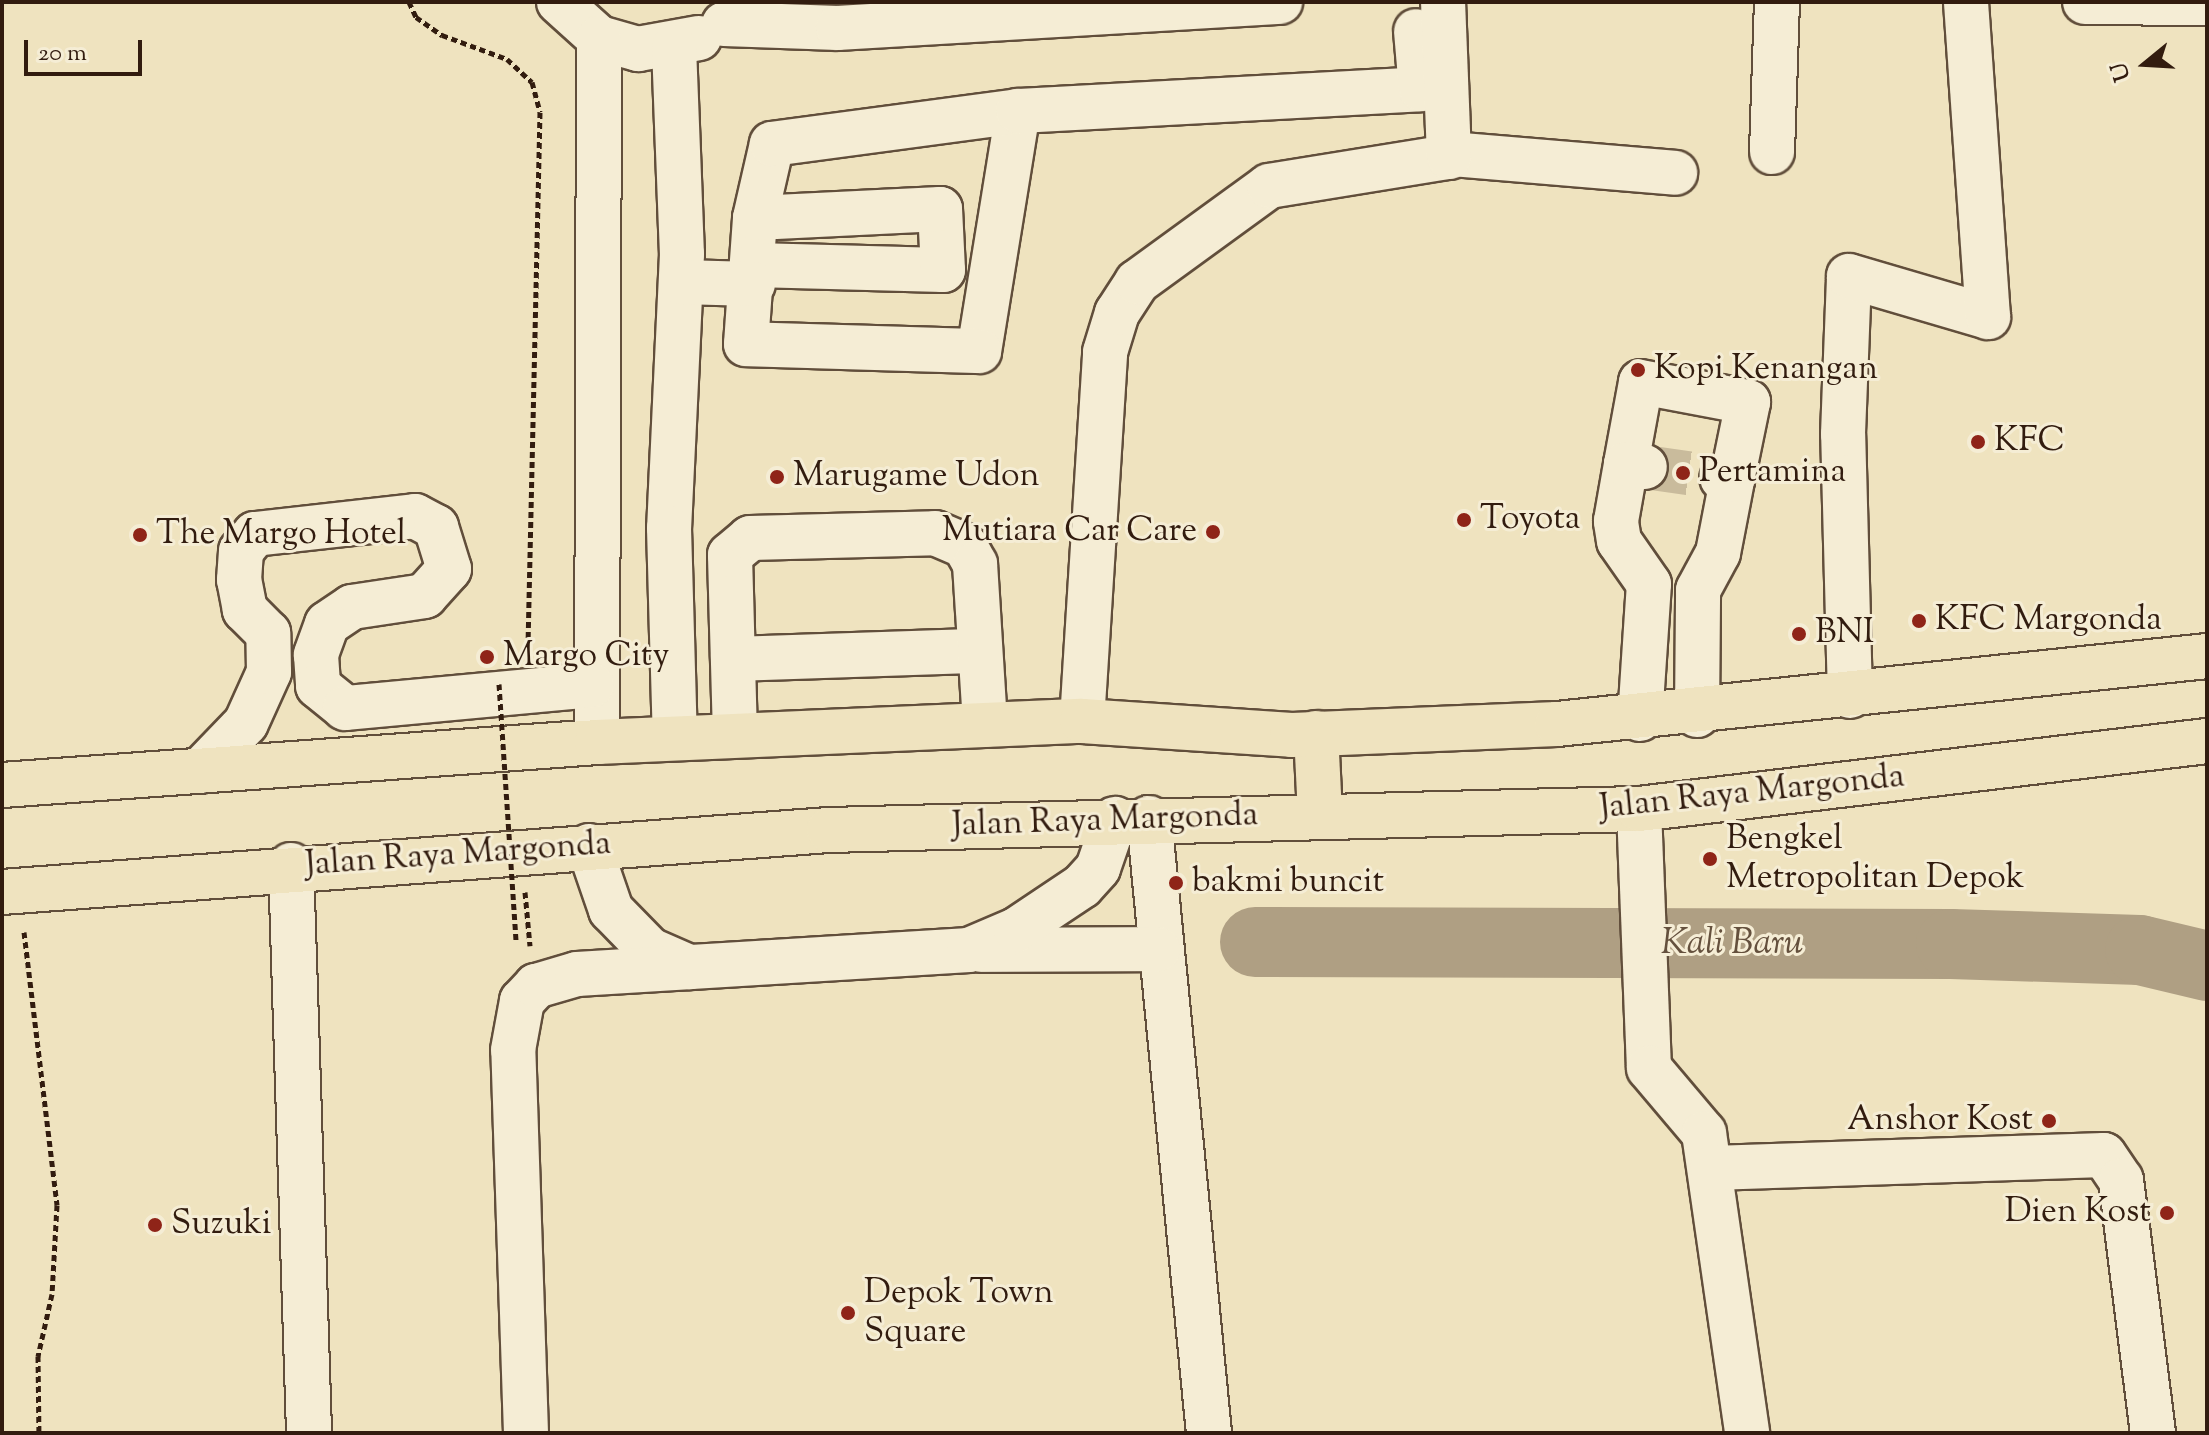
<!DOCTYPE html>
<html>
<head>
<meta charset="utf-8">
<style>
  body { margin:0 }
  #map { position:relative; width:2209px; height:1435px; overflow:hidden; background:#efe3bf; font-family:"Sorts Mill Goudy",serif }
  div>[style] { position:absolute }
  .river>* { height:70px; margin:-35px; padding:0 35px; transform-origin:35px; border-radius:35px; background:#af9f83 }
  .minor-tunnel>* { height:44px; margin-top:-22px; transform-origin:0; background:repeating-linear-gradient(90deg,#c9bb9c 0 44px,transparent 0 66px) }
  .path>* { height:5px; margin-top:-2.5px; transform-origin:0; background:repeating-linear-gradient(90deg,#321c0f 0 6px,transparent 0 10px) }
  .roads { filter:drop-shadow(2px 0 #614e3b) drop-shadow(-2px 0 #614e3b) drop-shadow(0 2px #614e3b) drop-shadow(0 -2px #614e3b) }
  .minor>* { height:44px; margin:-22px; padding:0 22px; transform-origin:22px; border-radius:22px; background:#f5edd5 }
  .major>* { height:44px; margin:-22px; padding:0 22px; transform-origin:22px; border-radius:22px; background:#efe3bf }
  .path-bridge>* { height:5px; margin-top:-2.5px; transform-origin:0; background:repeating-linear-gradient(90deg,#321c0f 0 6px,transparent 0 10px) }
  .dots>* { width:22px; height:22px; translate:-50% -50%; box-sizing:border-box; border:4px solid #f5edd5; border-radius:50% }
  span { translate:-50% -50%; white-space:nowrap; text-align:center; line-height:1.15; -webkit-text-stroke:6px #f5edd5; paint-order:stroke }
  .poi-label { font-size:34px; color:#321c0f }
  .left { translate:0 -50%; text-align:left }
  .right { translate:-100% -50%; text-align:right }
  .street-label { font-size:34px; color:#321c0f }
  .water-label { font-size:36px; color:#64503d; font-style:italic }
  .frame { position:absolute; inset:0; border:4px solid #321c0f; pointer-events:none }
  .north { position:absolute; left:2105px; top:24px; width:80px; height:80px; -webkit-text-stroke:6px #f5edd5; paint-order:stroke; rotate:252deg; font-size:22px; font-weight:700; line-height:32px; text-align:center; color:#321c0f }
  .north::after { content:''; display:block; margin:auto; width:28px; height:36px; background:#321c0f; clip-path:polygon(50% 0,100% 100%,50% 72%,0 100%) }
  .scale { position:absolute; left:24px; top:40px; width:118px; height:36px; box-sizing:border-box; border:4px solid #321c0f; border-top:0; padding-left:10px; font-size:24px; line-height:28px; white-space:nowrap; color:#321c0f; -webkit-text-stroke:6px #f5edd5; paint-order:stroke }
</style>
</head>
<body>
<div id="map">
  <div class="river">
    <div style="left:1255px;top:942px;width:696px;rotate:0.16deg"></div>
    <div style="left:1951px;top:944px;width:189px;rotate:1.8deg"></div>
    <div style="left:2140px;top:950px;width:69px;rotate:13.4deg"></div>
  </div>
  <div class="minor-tunnel">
    <div style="left:1645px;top:467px;width:78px;rotate:8.1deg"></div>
  </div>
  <div class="path">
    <div style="left:409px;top:2px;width:17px;rotate:65deg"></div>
    <div style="left:416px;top:17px;width:32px;rotate:35deg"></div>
    <div style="left:442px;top:35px;width:69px;rotate:20.3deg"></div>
    <div style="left:507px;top:59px;width:34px;rotate:43deg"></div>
    <div style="left:532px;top:82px;width:31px;rotate:75deg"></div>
    <div style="left:540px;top:112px;width:531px;rotate:91.29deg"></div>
    <div style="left:525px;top:892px;width:54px;rotate:84.7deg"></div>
    <div style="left:24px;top:932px;width:275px;rotate:83.1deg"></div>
    <div style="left:57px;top:1205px;width:89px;rotate:93.2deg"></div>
    <div style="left:52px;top:1294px;width:64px;rotate:102.7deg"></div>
    <div style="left:38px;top:1356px;width:77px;rotate:89.3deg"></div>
  </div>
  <div class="roads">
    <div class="minor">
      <div style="left:559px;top:2px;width:54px;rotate:42deg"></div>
      <div style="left:599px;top:38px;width:41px;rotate:15.8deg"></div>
      <div style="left:638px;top:49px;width:62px;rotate:-10.2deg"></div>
      <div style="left:2085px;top:2px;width:122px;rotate:0.5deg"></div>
      <div style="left:724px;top:24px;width:114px;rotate:2deg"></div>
      <div style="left:838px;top:28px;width:443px;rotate:-3.4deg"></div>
      <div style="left:674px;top:47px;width:207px;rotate:87.8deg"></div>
      <div style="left:682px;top:254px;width:274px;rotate:92.7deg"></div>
      <div style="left:669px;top:528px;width:210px;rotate:88.4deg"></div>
      <div style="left:1018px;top:111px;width:243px;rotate:99.2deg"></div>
      <div style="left:979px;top:351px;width:233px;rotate:-178.3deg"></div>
      <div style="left:746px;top:344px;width:126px;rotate:-85.9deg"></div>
      <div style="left:755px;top:218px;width:76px;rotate:-77.1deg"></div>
      <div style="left:772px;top:144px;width:248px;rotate:-7.6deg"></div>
      <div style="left:1018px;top:111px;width:404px;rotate:-3.1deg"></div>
      <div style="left:1421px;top:89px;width:58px;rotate:-94.9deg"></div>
      <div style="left:1772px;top:152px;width:150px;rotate:-88.1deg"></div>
      <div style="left:1451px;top:154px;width:225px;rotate:4.8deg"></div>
      <div style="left:754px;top:265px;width:189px;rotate:1.5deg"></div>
      <div style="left:943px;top:270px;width:61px;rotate:-92.8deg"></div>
      <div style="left:940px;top:209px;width:185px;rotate:177.2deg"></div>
      <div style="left:681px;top:282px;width:72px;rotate:1.6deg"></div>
      <div style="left:1626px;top:464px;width:83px;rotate:-79.6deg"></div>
      <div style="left:1641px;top:382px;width:109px;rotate:10.6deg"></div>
      <div style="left:1748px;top:402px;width:80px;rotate:101.6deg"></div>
      <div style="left:733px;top:659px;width:247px;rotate:-1.9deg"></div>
      <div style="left:1850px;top:696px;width:262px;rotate:-91.5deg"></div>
      <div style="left:1843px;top:434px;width:158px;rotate:-87.8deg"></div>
      <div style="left:1849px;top:276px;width:145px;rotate:16.4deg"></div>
      <div style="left:1988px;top:317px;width:316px;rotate:-94deg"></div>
      <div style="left:1697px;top:715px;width:125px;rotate:-89.5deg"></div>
      <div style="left:1698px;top:590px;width:42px;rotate:-61.6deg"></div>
      <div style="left:1718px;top:553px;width:74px;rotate:-79.1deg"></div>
      <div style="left:1732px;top:480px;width:10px;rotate:-169deg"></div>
      <div style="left:1640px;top:719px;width:135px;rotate:-86.2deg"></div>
      <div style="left:1649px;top:584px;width:52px;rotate:-124.9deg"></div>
      <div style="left:1619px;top:541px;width:20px;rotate:-99deg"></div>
      <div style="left:1616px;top:521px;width:58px;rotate:-80deg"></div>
      <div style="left:1626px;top:464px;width:19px;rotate:9deg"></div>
      <div style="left:1082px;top:721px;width:370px;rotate:-86.4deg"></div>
      <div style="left:1105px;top:352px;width:41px;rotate:-72.9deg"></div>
      <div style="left:1117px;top:313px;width:37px;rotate:-57deg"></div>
      <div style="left:1137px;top:282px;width:163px;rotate:-36deg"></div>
      <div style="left:1269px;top:186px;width:182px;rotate:-9.2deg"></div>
      <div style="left:1449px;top:157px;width:155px;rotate:-92.2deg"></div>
      <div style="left:735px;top:735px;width:180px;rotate:-91.6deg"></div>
      <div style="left:730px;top:555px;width:26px;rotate:-40deg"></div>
      <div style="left:750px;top:538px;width:185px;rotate:-1.5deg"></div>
      <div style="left:935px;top:533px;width:33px;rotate:23deg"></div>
      <div style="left:965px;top:546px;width:21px;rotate:61deg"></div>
      <div style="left:975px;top:564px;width:161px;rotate:86.4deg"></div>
      <div style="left:597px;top:742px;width:704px;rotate:-89.84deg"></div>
      <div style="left:200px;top:771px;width:66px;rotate:-46.2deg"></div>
      <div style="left:246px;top:723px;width:56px;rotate:-65.7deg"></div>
      <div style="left:269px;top:672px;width:39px;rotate:-91deg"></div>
      <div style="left:268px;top:633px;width:33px;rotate:-135deg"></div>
      <div style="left:245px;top:610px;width:31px;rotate:-101deg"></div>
      <div style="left:239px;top:580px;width:29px;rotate:-86deg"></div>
      <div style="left:241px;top:551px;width:22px;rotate:-51deg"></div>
      <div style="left:255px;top:534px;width:161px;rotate:-6.4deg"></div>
      <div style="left:415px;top:516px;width:24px;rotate:28deg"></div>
      <div style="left:436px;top:527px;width:44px;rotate:72.8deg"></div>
      <div style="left:449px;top:569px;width:36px;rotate:132deg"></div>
      <div style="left:425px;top:596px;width:74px;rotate:171.4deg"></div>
      <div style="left:352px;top:607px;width:30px;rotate:146deg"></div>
      <div style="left:327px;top:624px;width:33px;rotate:110deg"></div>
      <div style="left:316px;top:655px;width:31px;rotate:86deg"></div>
      <div style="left:318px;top:686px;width:35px;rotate:39deg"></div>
      <div style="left:345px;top:708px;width:248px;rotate:-5.3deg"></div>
      <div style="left:1639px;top:809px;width:259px;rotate:87.8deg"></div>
      <div style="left:1649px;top:1068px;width:85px;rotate:49.8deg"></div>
      <div style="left:1704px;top:1133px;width:303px;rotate:81.8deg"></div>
      <div style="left:1149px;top:818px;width:618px;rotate:84.43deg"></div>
      <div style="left:589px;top:846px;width:68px;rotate:71deg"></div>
      <div style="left:611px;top:910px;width:56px;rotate:45.7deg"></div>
      <div style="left:650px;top:950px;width:43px;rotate:23.6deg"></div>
      <div style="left:291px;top:865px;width:568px;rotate:88.18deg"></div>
      <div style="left:981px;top:950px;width:177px;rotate:-0.3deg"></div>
      <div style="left:1712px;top:1168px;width:392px;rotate:-1.9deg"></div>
      <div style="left:2104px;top:1155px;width:30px;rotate:56deg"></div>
      <div style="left:2121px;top:1180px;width:255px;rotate:82.8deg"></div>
      <div style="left:526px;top:1433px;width:383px;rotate:-91.9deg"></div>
      <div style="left:513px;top:1050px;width:50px;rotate:-79.6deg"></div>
      <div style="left:522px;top:1001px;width:21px;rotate:-47deg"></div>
      <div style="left:536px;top:986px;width:43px;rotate:-16.3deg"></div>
      <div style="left:577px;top:974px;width:393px;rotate:-3.5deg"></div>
      <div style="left:969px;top:950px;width:51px;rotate:-23.1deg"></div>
      <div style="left:1016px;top:930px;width:79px;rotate:-33.7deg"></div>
      <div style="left:1082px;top:886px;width:24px;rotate:-48deg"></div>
      <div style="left:1098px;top:868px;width:52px;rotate:-70.9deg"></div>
    </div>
    <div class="major">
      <div style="left:1316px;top:733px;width:83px;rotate:87.2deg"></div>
      <div style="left:2px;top:785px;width:597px;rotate:-4.13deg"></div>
      <div style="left:597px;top:742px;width:485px;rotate:-2.5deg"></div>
      <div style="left:1082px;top:721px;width:210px;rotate:3.8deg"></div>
      <div style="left:1292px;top:735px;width:265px;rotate:-2.4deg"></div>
      <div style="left:1557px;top:724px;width:654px;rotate:-5.97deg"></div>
      <div style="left:2px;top:892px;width:829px;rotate:-4.29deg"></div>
      <div style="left:829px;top:830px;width:810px;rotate:-1.49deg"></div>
      <div style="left:1639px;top:809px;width:572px;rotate:-6.83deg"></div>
    </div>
  </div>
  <div class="path-bridge">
    <div style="left:499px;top:684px;width:258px;rotate:86.2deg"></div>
  </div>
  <div class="dots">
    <div style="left:1638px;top:370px;background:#8f2418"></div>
    <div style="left:1978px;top:442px;background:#8f2418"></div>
    <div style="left:1683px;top:473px;background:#8f2418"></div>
    <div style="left:777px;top:477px;background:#8f2418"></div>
    <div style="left:1464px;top:520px;background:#8f2418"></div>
    <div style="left:1213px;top:532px;background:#8f2418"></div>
    <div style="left:140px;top:535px;background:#8f2418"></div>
    <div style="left:1919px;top:621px;background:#8f2418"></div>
    <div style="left:1799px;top:634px;background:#8f2418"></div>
    <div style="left:487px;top:657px;background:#8f2418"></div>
    <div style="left:1710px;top:859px;background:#8f2418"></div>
    <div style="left:1176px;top:883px;background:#8f2418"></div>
    <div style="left:2049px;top:1121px;background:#8f2418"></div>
    <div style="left:2167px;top:1213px;background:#8f2418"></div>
    <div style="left:155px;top:1225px;background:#8f2418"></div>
    <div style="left:848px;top:1313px;background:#8f2418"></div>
  </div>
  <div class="poi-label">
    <span class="left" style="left:1654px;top:370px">Kopi Kenangan</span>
    <span class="left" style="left:1994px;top:442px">KFC</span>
    <span class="left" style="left:1699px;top:473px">Pertamina</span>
    <span class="left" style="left:793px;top:477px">Marugame Udon</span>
    <span class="left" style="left:1480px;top:520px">Toyota</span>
    <span class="right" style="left:1197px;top:532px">Mutiara Car Care</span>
    <span class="left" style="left:156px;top:535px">The Margo Hotel</span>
    <span class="left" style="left:1935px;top:621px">KFC Margonda</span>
    <span class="left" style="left:1815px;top:634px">BNI</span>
    <span class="left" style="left:503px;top:657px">Margo City</span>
    <span class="left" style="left:1726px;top:859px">Bengkel<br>Metropolitan Depok</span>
    <span class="left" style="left:1192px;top:883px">bakmi buncit</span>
    <span class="right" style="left:2033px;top:1121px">Anshor Kost</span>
    <span class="right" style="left:2151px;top:1213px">Dien Kost</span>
    <span class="left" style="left:171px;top:1225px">Suzuki</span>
    <span class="left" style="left:864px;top:1313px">Depok Town<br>Square</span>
  </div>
  <div class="street-label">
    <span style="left:1752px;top:793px;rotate:-6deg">Jalan Raya Margonda</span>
    <span style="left:1105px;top:821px;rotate:-2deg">Jalan Raya Margonda</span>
    <span style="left:458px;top:855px;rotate:-4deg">Jalan Raya Margonda</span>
  </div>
  <div class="water-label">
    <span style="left:1732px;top:945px">Kali Baru</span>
  </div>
  <div class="frame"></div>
  <div class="north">U</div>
  <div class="scale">20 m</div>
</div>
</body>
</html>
